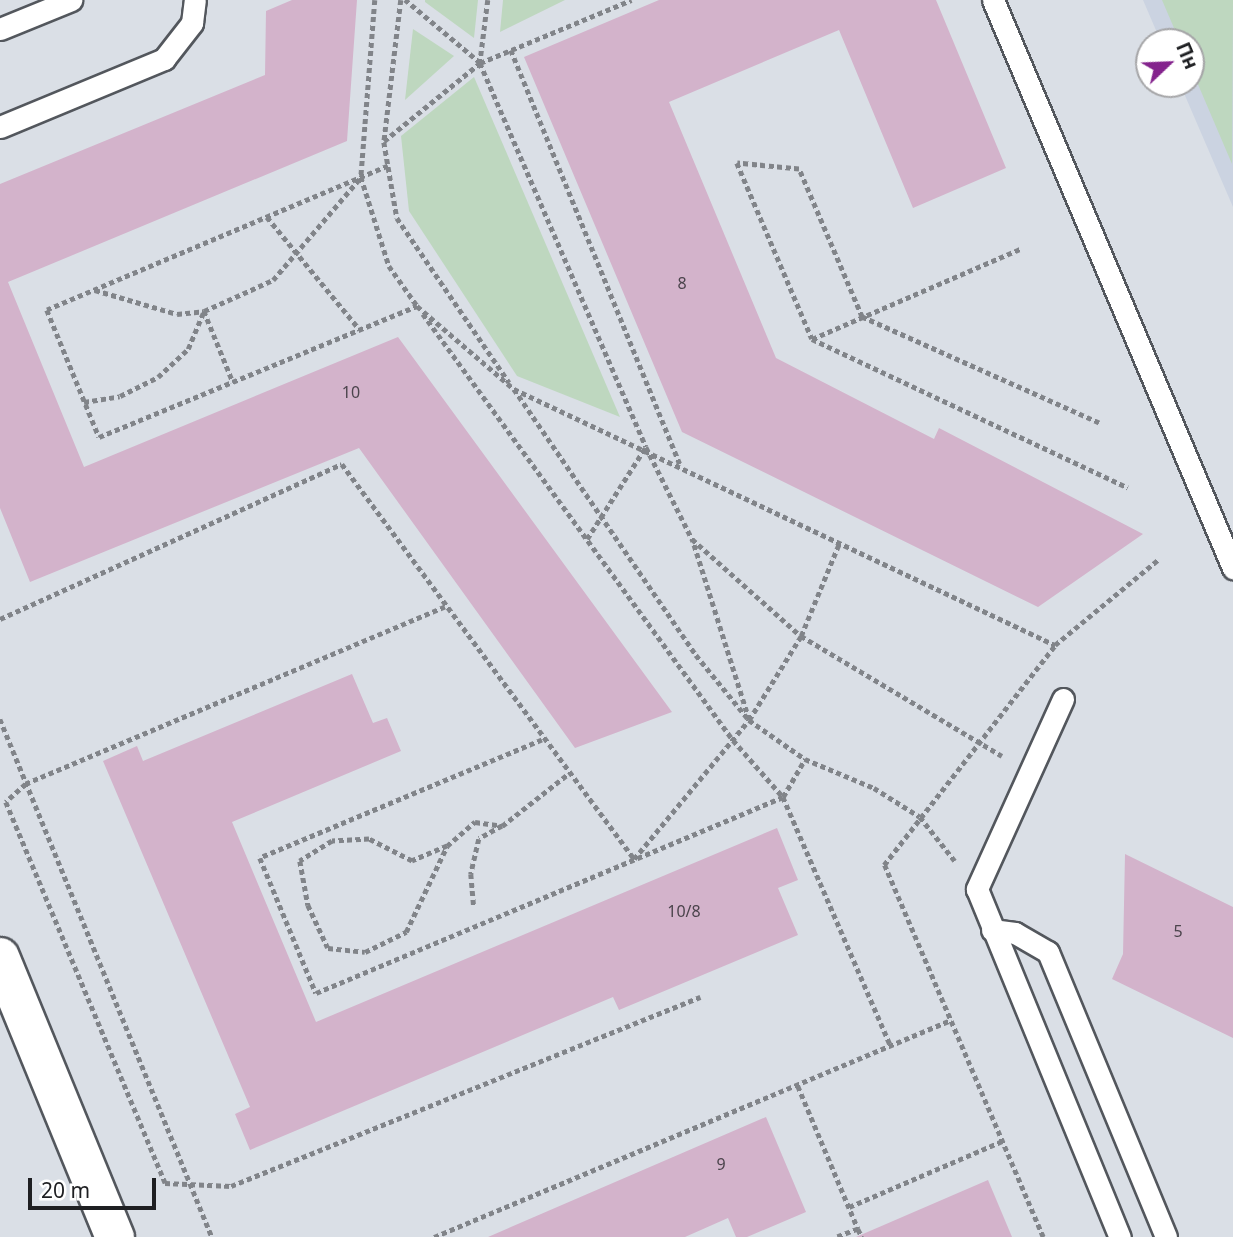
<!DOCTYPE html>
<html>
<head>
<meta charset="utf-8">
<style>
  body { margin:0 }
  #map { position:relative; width:1233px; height:1237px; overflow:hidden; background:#dadfe6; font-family:"Noto Sans",sans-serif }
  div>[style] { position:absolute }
  .built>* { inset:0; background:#cbd3e1 }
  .green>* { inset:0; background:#bed7bf }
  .building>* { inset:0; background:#d3b3cb }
  .path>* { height:4.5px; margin-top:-2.25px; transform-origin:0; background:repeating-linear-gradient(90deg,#818489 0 5px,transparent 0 8.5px) }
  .roads { filter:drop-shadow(2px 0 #53575d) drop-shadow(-2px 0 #53575d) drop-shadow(0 2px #53575d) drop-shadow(0 -2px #53575d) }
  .lane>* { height:21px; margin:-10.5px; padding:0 10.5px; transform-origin:10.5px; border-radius:10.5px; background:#fff }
  .street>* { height:38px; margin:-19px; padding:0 19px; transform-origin:19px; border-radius:19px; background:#fff }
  span { translate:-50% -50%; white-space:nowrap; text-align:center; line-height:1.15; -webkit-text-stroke:5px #fff; paint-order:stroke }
  .number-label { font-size:16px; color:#4b444c }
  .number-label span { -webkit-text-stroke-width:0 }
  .north { position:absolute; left:1135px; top:28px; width:70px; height:70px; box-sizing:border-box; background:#fff; border:2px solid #a5a5a7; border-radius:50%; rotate:67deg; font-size:19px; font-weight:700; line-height:28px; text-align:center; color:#1e1f22 }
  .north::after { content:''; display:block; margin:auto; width:24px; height:32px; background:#84238d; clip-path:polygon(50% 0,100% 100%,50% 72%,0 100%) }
  .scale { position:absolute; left:28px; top:1178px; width:128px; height:32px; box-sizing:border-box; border:4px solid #1e1f22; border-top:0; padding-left:9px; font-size:21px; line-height:24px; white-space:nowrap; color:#1e1f22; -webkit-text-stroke:5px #fff; paint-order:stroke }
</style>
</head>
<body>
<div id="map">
  <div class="built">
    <div style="clip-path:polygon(1143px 0,1233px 0,1233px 207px,1180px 84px,1191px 84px,1191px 42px,1161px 42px)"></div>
  </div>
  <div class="green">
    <div style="clip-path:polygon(478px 0,474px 38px,425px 2px,425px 0)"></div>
    <div style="clip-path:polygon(503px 0,565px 0,500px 32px)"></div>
    <div style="clip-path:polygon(1162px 0,1233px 0,1232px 164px,1191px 68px,1191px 42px,1180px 42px)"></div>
    <div style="clip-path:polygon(413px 29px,454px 56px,405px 100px)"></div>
    <div style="clip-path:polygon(474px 77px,620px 417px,517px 376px,409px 211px,401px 136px)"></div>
  </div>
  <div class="building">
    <div style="clip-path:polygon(292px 0,357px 0,347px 141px,8px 282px,84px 467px,398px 337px,672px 712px,575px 748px,359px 448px,30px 582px,0 508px,0 184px,265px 75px,266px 11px)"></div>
    <div style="clip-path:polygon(659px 0,936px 0,1006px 168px,913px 208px,839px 30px,669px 102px,776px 358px,934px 439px,939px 428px,1143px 534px,1038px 607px,682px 432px,524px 57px)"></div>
    <div style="clip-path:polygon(352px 674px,373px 723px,387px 718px,401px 751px,232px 822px,316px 1022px,777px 828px,798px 880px,778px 888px,798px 935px,619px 1010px,613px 997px,250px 1150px,235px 1114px,250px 1107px,103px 761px,137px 746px,143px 761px)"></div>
    <div style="clip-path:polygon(1125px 854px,1233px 907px,1233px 1038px,1112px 979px,1123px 954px)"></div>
    <div style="clip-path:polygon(766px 1117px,806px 1212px,747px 1237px,736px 1237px,728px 1218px,685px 1237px,488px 1237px)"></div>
    <div style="clip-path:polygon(988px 1180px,1012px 1237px,856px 1237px)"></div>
  </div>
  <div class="path">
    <div style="left:375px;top:0;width:178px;rotate:94.5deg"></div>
    <div style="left:361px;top:177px;width:93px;rotate:72.5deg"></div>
    <div style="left:389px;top:266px;width:50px;rotate:54.7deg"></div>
    <div style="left:401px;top:0;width:143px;rotate:96.8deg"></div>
    <div style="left:384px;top:142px;width:77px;rotate:80.3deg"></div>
    <div style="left:397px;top:218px;width:199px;rotate:55.7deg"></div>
    <div style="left:488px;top:0;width:64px;rotate:97.2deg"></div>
    <div style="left:480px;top:63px;width:418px;rotate:66.6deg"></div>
    <div style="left:646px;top:447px;width:103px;rotate:63.4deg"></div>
    <div style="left:692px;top:539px;width:146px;rotate:41.7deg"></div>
    <div style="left:801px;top:636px;width:234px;rotate:30.8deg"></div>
    <div style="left:511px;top:50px;width:447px;rotate:67.8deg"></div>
    <div style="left:480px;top:63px;width:164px;rotate:-22.6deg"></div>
    <div style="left:384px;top:141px;width:124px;rotate:-39.1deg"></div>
    <div style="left:480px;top:63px;width:98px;rotate:-140deg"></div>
    <div style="left:388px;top:166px;width:370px;rotate:157.1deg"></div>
    <div style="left:47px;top:310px;width:137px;rotate:67.7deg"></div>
    <div style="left:99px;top:437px;width:344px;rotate:-22.4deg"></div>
    <div style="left:417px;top:306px;width:128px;rotate:40.6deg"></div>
    <div style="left:514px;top:389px;width:599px;rotate:25.32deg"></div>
    <div style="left:267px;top:217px;width:146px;rotate:50.5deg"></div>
    <div style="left:95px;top:290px;width:85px;rotate:16.3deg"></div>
    <div style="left:177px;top:314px;width:27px;rotate:-6deg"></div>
    <div style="left:204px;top:311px;width:76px;rotate:-24.2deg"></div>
    <div style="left:273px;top:280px;width:134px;rotate:-49.5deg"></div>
    <div style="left:423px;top:314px;width:527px;rotate:53.96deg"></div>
    <div style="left:733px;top:740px;width:76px;rotate:48.7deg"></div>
    <div style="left:783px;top:797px;width:271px;rotate:66.6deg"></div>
    <div style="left:812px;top:339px;width:229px;rotate:-23.4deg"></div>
    <div style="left:514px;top:389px;width:322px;rotate:55.6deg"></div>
    <div style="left:696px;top:655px;width:84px;rotate:50.8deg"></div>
    <div style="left:749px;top:720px;width:68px;rotate:34.9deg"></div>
    <div style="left:805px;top:759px;width:75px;rotate:22.8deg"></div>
    <div style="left:874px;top:788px;width:54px;rotate:32.2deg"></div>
    <div style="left:920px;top:817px;width:56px;rotate:51.5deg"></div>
    <div style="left:84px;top:402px;width:36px;rotate:-9deg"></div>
    <div style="left:120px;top:396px;width:42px;rotate:-26.6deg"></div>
    <div style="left:158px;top:377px;width:41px;rotate:-43deg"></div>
    <div style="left:188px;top:349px;width:41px;rotate:-67.2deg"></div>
    <div style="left:204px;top:311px;width:77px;rotate:67.8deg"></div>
    <div style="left:1099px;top:423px;width:260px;rotate:-155.9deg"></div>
    <div style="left:862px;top:317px;width:161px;rotate:-113.1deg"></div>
    <div style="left:799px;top:169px;width:62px;rotate:-174.5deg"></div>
    <div style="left:737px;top:163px;width:191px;rotate:66.9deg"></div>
    <div style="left:812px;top:339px;width:349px;rotate:25.2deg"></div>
    <div style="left:587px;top:539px;width:108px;rotate:-57.5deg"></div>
    <div style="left:445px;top:607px;width:455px;rotate:157.1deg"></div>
    <div style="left:26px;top:784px;width:27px;rotate:138deg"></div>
    <div style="left:6px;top:802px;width:413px;rotate:67.3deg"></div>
    <div style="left:165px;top:1183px;width:66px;rotate:2.6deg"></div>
    <div style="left:231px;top:1186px;width:506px;rotate:-21.95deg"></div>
    <div style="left:0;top:619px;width:375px;rotate:-24.4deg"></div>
    <div style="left:342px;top:464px;width:491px;rotate:53.5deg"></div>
    <div style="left:634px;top:859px;width:180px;rotate:-50.4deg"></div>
    <div style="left:749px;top:720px;width:190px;rotate:-107.5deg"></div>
    <div style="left:0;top:719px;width:560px;rotate:67.74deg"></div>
    <div style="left:749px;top:720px;width:99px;rotate:-58.2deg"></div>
    <div style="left:801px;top:636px;width:100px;rotate:-67.6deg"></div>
    <div style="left:542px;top:740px;width:306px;rotate:157.3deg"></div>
    <div style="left:260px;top:858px;width:146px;rotate:67.5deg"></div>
    <div style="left:316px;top:993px;width:506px;rotate:-22.77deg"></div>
    <div style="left:783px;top:797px;width:44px;rotate:-59.9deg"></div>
    <div style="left:502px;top:826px;width:84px;rotate:-38.2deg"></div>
    <div style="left:447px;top:846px;width:38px;rotate:157deg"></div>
    <div style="left:412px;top:861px;width:48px;rotate:-152.9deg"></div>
    <div style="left:369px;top:839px;width:37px;rotate:177deg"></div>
    <div style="left:332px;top:841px;width:38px;rotate:148deg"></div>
    <div style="left:300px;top:861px;width:45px;rotate:79.7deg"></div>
    <div style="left:308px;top:905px;width:47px;rotate:65.1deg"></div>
    <div style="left:328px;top:948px;width:37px;rotate:6deg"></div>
    <div style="left:365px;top:952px;width:46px;rotate:-26deg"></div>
    <div style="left:406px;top:932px;width:95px;rotate:-64.5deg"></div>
    <div style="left:447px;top:846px;width:37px;rotate:-41deg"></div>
    <div style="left:475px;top:822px;width:27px;rotate:8deg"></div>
    <div style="left:502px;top:826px;width:26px;rotate:151deg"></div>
    <div style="left:479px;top:839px;width:36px;rotate:103deg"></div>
    <div style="left:471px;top:874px;width:32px;rotate:85deg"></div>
    <div style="left:798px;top:1086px;width:155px;rotate:67.2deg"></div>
    <div style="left:858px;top:1229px;width:22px;rotate:159deg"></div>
    <div style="left:849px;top:1207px;width:167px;rotate:-23.3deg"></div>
    <div style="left:858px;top:1229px;width:9px;rotate:63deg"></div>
    <div style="left:434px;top:1237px;width:561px;rotate:-22.77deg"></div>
    <div style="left:1043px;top:1237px;width:405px;rotate:-113.1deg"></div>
    <div style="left:884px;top:865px;width:279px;rotate:-52.1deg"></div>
    <div style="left:1055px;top:645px;width:135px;rotate:-39.6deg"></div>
  </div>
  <div class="roads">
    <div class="lane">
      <div style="left:993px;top:0;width:617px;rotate:67.09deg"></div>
      <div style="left:0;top:29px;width:77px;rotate:-22.2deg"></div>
      <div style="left:0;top:127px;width:178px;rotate:-22.5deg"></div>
      <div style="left:164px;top:59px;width:46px;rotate:-52.1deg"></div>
      <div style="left:192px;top:23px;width:23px;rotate:-83deg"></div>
      <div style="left:1063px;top:699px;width:209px;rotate:114.4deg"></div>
      <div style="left:977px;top:889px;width:376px;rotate:67.7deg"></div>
      <div style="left:992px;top:930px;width:23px;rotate:7deg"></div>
      <div style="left:1015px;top:933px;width:38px;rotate:30deg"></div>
      <div style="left:1048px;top:952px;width:308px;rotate:67.5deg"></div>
    </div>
    <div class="street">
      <div style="left:0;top:957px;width:303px;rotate:67.7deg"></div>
    </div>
  </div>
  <div class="number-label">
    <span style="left:682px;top:283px">8</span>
    <span style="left:351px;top:392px">10</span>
    <span style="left:684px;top:911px">10/8</span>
    <span style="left:1178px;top:931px">5</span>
    <span style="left:721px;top:1164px">9</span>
  </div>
  <div class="north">Пн</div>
  <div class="scale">20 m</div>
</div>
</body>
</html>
